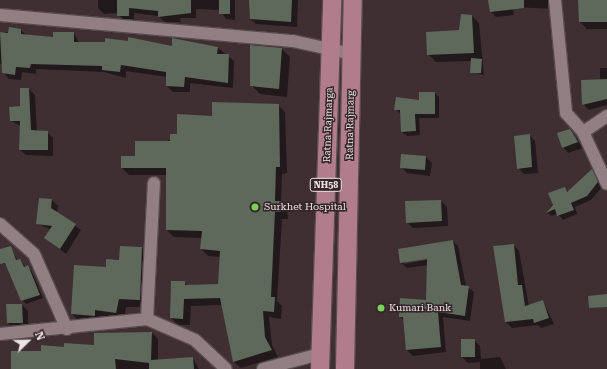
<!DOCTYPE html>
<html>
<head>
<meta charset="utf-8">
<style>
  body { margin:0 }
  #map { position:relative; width:607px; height:369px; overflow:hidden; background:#3f2f33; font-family:"Roboto Serif",serif }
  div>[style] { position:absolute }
  .shadow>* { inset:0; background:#0007 }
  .building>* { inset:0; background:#5e685b }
  .roads { filter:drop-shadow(1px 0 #594c50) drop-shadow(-1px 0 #594c50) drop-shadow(0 1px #594c50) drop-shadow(0 -1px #594c50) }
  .street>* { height:12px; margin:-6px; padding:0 6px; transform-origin:6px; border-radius:6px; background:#927f84 }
  .primary>* { height:18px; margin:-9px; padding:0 9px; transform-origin:9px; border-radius:9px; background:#b17d8c }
  .dots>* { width:11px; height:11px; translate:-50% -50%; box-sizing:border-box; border:2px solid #342529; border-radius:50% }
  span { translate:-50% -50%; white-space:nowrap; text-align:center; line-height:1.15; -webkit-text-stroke:3px #342529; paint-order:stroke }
  .shield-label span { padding:1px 3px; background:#342529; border:1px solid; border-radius:3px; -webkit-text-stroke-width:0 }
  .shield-label { font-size:9px; color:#ede3e5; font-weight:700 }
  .street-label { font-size:10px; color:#ede3e5 }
  .poi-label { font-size:10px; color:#ede3e5 }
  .left { translate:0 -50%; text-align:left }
  .north { position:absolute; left:8px; top:321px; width:40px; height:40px; -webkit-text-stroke:3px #342529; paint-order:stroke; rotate:67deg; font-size:11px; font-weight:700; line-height:16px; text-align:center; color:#ede3e5 }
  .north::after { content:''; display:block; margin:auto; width:14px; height:18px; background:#ede3e5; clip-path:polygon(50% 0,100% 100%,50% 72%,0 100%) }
</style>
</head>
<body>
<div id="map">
  <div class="shadow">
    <div style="clip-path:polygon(98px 0,235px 0,235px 20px,226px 19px,220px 10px,196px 9px,196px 18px,180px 18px,181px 22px,165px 22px,158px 16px,134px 13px,134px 21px,124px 21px,118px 13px,104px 14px,98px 8px)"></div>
    <div style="clip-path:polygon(250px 0,298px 0,297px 27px,256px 24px,250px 19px)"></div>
    <div style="clip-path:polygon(489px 0,556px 0,554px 9px,513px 7px,514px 15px,496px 17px,490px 11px)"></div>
    <div style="clip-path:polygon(579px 0,607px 0,607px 29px,587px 29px,580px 22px)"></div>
    <div style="clip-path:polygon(472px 16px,479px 23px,484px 75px,471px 72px,472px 61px,436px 62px,428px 54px,460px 31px)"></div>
    <div style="clip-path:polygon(21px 30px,26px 35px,54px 38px,74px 33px,79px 43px,172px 47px,173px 39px,217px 47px,234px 61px,233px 88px,190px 83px,190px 92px,173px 92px,167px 86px,167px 77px,126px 71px,126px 78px,104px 72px,36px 69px,36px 74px,22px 72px,21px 80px,9px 79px,4px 73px,5px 65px,0 64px,0 33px)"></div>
    <div style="clip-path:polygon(281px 48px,290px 57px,287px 97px,260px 94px,251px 85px)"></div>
    <div style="clip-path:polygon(600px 68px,607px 68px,607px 105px,589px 110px,583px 104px,600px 80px)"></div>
    <div style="clip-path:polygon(29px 89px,35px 95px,37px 132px,47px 132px,53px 138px,53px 156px,26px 155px,20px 150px,21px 126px,11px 121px)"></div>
    <div style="clip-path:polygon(435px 93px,439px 97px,439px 118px,419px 118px,420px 135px,407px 136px,402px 132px,401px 114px,395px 109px)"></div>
    <div style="clip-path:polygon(278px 105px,285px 112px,287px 173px,282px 174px,281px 203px,287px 209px,288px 219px,282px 219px,277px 301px,282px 306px,281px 319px,269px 317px,272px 345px,278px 357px,241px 368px,233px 361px,222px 305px,191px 306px,190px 325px,178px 325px,171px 318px,184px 282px,188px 286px,219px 285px,221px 257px,208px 256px,201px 249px,202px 238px,174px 237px,167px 230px,167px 175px,129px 175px,122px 168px,136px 157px,213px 118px)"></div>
    <div style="clip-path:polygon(570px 130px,583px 148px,568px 153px,563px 147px)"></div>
    <div style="clip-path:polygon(529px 135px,535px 141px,538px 173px,524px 174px,518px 168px)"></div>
    <div style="clip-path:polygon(426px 157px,432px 163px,430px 176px,407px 173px,401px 167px)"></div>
    <div style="clip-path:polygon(592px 170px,602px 187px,591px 200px,575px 207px,577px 214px,563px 220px,558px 214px,551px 216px,547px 212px,564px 188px,568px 192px)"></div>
    <div style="clip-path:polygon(40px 199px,52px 200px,58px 206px,57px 213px,81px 230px,66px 254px,46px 238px,51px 230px,37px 223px)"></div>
    <div style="clip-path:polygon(441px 201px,447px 207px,448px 226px,413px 228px,407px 222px)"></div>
    <div style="clip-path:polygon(evenodd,453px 241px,458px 246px,466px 286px,474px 292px,470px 321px,443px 317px,446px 352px,413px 356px,407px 350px,404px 320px,400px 317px,427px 301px,428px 265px,407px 268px,401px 263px,453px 241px,432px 257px,432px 259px,404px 264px,404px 261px,432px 257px)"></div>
    <div style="clip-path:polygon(514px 245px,519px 251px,529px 306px,543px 301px,554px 324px,541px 328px,538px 325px,512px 328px,506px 322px,495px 247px)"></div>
    <div style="clip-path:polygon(10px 247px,18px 261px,31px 270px,43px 298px,26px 304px,22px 300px,8px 267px,0 260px,0 250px)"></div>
    <div style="clip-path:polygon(142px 248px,150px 256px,148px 307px,126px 307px,124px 321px,103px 317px,102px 323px,80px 322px,72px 314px,107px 269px)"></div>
    <div style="clip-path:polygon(7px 305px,22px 305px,28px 311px,28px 329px,14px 329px,8px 323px)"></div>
    <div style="clip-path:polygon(152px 333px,158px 339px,158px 360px,193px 358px,199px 369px,12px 369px,42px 352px,95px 346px)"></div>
    <div style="clip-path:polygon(474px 340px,480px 346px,481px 359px,500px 357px,506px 369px,480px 369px,480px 362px,468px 363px,462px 357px)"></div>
  </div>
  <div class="building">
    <div style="clip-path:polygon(117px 0,129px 0,129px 16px,117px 16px)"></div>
    <div style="clip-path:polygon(129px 0,191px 0,191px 13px,158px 17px,158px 11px,129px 8px)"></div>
    <div style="clip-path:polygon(219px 0,230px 0,230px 14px,219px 14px)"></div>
    <div style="clip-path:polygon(249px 0,292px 0,291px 22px,250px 19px)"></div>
    <div style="clip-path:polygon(488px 0,524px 0,524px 8px,490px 12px)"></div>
    <div style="clip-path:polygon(578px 0,607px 0,607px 22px,579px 22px)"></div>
    <div style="clip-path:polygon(461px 14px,472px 15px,474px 53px,427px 55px,426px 32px,459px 30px)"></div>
    <div style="clip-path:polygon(9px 27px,21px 29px,21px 34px,53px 37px,53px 32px,74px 32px,74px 42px,105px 42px,105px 38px,128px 41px,128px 37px,172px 46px,172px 38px,218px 47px,217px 54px,229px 54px,228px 83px,185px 77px,184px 87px,166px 86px,166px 72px,121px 65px,120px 72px,102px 70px,102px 66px,31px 64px,30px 68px,16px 67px,15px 75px,2px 73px,0 32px,8px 33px)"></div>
    <div style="clip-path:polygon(250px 45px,282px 48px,279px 89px,250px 86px)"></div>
    <div style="clip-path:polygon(471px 58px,482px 59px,481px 73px,470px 73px)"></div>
    <div style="clip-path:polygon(607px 79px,607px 99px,582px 105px,581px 80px)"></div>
    <div style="clip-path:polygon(20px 88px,29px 88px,31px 130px,48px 131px,48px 150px,19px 150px,20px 121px,10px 121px,9px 107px,20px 106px)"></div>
    <div style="clip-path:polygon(419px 92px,435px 92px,435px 114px,415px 114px,416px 131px,401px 132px,400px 110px,394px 110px,396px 97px,419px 100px)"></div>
    <div style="clip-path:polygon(212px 102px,279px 104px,280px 167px,276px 167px,275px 201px,281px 201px,281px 212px,275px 212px,271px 297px,275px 297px,274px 312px,263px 311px,265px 337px,272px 350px,233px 362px,220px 298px,184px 299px,183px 319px,170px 318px,171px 281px,185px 281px,185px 285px,218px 284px,220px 251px,200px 249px,202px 231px,166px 230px,166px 168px,121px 168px,121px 156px,135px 156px,135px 141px,170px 141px,170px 134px,177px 134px,177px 114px,212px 116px)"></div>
    <div style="clip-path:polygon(570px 129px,578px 142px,562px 148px,557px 133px)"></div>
    <div style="clip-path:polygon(530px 134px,532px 167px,517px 169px,514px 136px)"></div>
    <div style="clip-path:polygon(401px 154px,426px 156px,425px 170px,400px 168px)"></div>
    <div style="clip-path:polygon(592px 169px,598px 182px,587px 196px,571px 203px,574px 210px,557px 216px,555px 209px,546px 213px,553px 205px,548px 193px,565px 187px,567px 192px)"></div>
    <div style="clip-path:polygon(39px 198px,52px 199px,51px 208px,76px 224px,60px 249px,44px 238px,52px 226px,36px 224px)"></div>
    <div style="clip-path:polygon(441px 200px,442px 221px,406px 223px,405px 201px)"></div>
    <div style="clip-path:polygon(453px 240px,461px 285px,469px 286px,465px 316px,438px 312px,441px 347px,406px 350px,403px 317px,399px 317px,400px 298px,426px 300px,427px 259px,400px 263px,398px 249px)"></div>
    <div style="clip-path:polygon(514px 244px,518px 285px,522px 285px,525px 306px,543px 300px,549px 318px,534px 323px,533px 319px,505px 322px,493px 246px)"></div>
    <div style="clip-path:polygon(11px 246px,16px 260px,20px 259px,24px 267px,28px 265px,40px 295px,21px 301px,5px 263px,0 264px,0 249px)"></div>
    <div style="clip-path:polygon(120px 246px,142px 247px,140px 300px,119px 299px,116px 313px,95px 310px,95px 316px,71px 314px,74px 265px,106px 267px,106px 259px,119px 260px)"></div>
    <div style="clip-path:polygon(607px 294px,607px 307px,589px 308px,588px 296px)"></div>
    <div style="clip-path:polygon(6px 304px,22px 304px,23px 323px,7px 323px)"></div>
    <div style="clip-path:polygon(152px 332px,151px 360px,193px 357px,194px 369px,149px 369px,149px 363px,115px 359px,116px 369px,11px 369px,11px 351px,41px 351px,41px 345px,64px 347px,64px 343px,94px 345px,94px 333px)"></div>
    <div style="clip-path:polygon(461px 339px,475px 339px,475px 357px,461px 357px)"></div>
  </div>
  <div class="roads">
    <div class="street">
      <div style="left:555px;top:0;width:114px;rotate:84.4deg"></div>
      <div style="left:566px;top:113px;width:25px;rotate:48deg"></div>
      <div style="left:0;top:15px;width:294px;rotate:5.1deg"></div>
      <div style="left:293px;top:41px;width:60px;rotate:12.4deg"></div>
      <div style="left:607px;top:116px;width:29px;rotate:146deg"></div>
      <div style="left:583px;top:132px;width:57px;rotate:65.2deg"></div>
      <div style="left:0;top:224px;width:45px;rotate:41.4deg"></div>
      <div style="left:34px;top:254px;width:82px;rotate:66.3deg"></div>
      <div style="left:147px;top:319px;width:136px;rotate:-87.1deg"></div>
      <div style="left:0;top:334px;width:148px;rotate:-5.8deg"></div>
      <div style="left:147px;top:319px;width:52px;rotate:23.6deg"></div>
      <div style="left:195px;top:340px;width:42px;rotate:43.1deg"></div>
      <div style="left:263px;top:369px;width:59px;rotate:-14.7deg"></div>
    </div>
    <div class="primary">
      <div style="left:320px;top:369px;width:369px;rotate:-88.1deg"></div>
      <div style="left:345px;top:369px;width:369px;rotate:-88.8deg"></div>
    </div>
  </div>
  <div class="dots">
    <div style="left:255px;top:207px;background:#79d158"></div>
    <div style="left:381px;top:308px;background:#79d158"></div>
  </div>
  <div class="shield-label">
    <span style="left:326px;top:185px">NH58</span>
  </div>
  <div class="street-label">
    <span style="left:328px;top:125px;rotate:-88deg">Ratna Rajmarga</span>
    <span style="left:350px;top:125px;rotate:-89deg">Ratna Rajmarg</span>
  </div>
  <div class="poi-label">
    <span class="left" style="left:264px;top:207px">Surkhet Hospital</span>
    <span class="left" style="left:389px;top:308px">Kumari Bank</span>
  </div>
  <div class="north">N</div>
</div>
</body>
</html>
